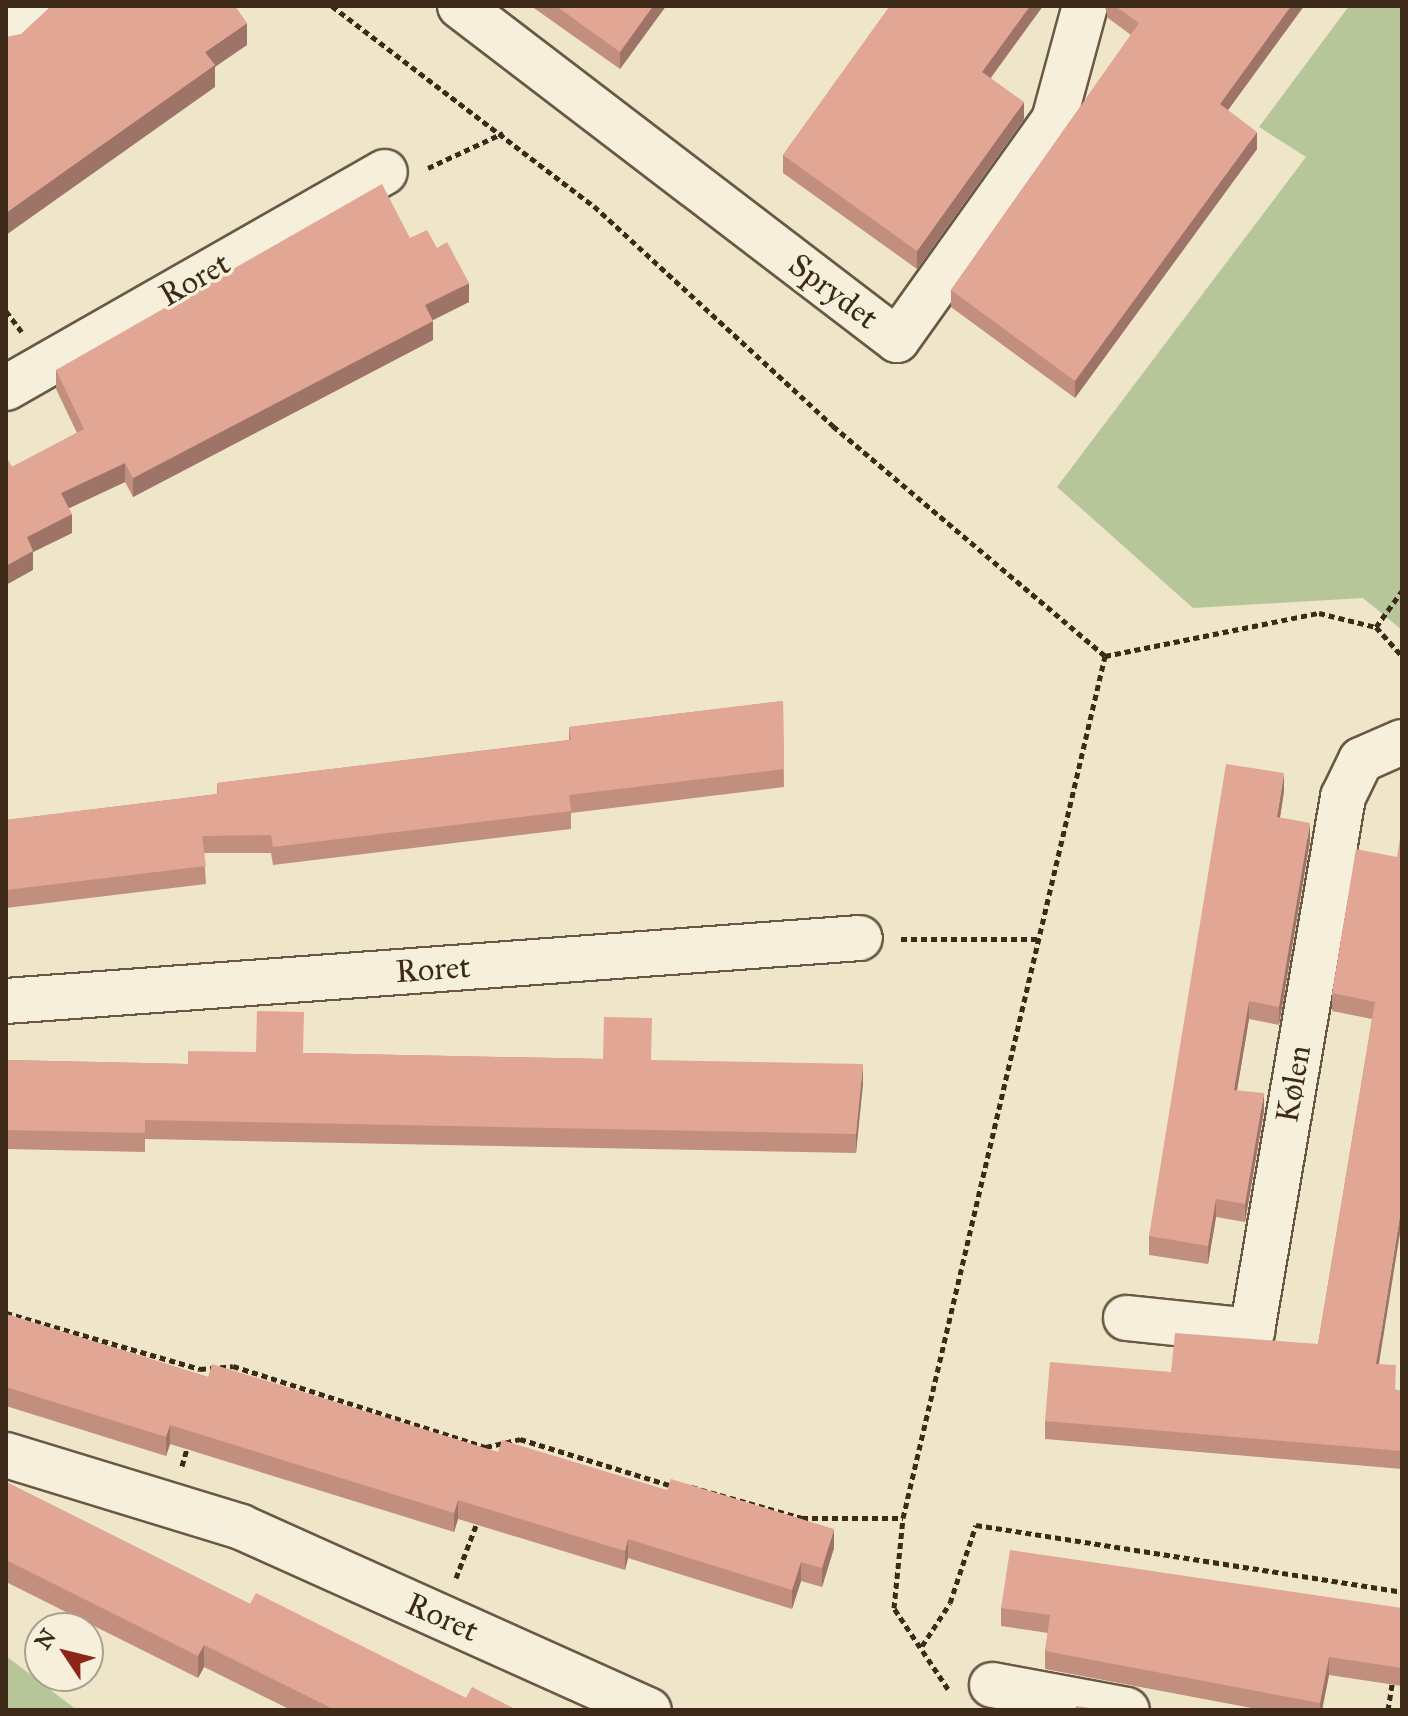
<!DOCTYPE html>
<html>
<head>
<meta charset="utf-8">
<style>
  body { margin:0 }
  #map { position:relative; width:1408px; height:1716px; overflow:hidden; background:#efe6c9; font-family:"IM FELL Great Primer",serif }
  div>[style] { position:absolute }
  .green>* { inset:0; background:#b6c699 }
  .path>* { height:5px; margin-top:-2.5px; transform-origin:0; background:repeating-linear-gradient(90deg,#3d2918 0 6px,transparent 0 10px) }
  .roads { filter:drop-shadow(2px 0 #6a5844) drop-shadow(-2px 0 #6a5844) drop-shadow(0 2px #6a5844) drop-shadow(0 -2px #6a5844) }
  .minor>* { height:44px; margin:-22px; padding:0 22px; transform-origin:22px; border-radius:22px; background:#f5efdc }
  .wall>* { inset:0; background:#c28f7f }
  .shaded-wall>* { inset:0; background:#9e7468 }
  .building>* { inset:0; background:#e1a694 }
  span { translate:-50% -50%; white-space:nowrap; text-align:center; line-height:1.15; -webkit-text-stroke:7px #f5efdc; paint-order:stroke }
  .street-label { font-size:32px; color:#3d2918 }
  .frame { position:absolute; inset:0; border:8px solid #3d2918; pointer-events:none }
  .north { position:absolute; left:24px; top:1612px; width:80px; height:80px; box-sizing:border-box; background:#f5efdc; border:2px solid #aba08e; border-radius:50%; rotate:305deg; font-size:22px; font-weight:700; line-height:32px; text-align:center; color:#3d2918 }
  .north::after { content:''; display:block; margin:auto; width:28px; height:36px; background:#8f2418; clip-path:polygon(50% 0,100% 100%,50% 72%,0 100%) }
</style>
</head>
<body>
<div id="map">
  <div class="green">
    <div style="clip-path:polygon(1349px 6px,1402px 6px,1402px 630px,1363px 598px,1193px 608px,1057px 487px,1306px 157px,1259px 127px)"></div>
    <div style="clip-path:polygon(6px 1656px,77px 1710px,6px 1710px)"></div>
  </div>
  <div class="path">
    <div style="left:332px;top:6px;width:330px;rotate:37.4deg"></div>
    <div style="left:594px;top:206px;width:325px;rotate:42.6deg"></div>
    <div style="left:833px;top:426px;width:356px;rotate:40.2deg"></div>
    <div style="left:428px;top:168px;width:83px;rotate:-25deg"></div>
    <div style="left:6px;top:311px;width:26px;rotate:53deg"></div>
    <div style="left:1376px;top:627px;width:39px;rotate:48deg"></div>
    <div style="left:901px;top:939px;width:137px"></div>
    <div style="left:6px;top:1313px;width:202px;rotate:16.1deg"></div>
    <div style="left:200px;top:1369px;width:33px;rotate:-5deg"></div>
    <div style="left:233px;top:1366px;width:266px;rotate:17.8deg"></div>
    <div style="left:486px;top:1447px;width:35px;rotate:-13deg"></div>
    <div style="left:520px;top:1439px;width:160px;rotate:17.1deg"></div>
    <div style="left:182px;top:1466px;width:22px;rotate:-74deg"></div>
    <div style="left:691px;top:1487px;width:115px;rotate:15.6deg"></div>
    <div style="left:802px;top:1518px;width:101px"></div>
    <div style="left:456px;top:1578px;width:62px;rotate:-69.2deg"></div>
    <div style="left:922px;top:1646px;width:51px;rotate:-56.9deg"></div>
    <div style="left:950px;top:1603px;width:82px;rotate:-71.6deg"></div>
    <div style="left:976px;top:1525px;width:431px;rotate:8.9deg"></div>
    <div style="left:948px;top:1689px;width:97px;rotate:-123.7deg"></div>
    <div style="left:894px;top:1608px;width:90px;rotate:-84.3deg"></div>
    <div style="left:903px;top:1518px;width:885px;rotate:-76.81deg"></div>
    <div style="left:1105px;top:656px;width:218px;rotate:-11.4deg"></div>
    <div style="left:1319px;top:613px;width:59px;rotate:13.8deg"></div>
    <div style="left:1376px;top:627px;width:44px;rotate:-54.2deg"></div>
    <div style="left:1388px;top:1710px;width:32px;rotate:-81deg"></div>
  </div>
  <div class="roads">
    <div class="minor">
      <div style="left:460px;top:6px;width:550px;rotate:37.39deg"></div>
      <div style="left:897px;top:340px;width:270px;rotate:-54.5deg"></div>
      <div style="left:1054px;top:120px;width:118px;rotate:-74.8deg"></div>
      <div style="left:6px;top:36px;width:50px;rotate:-36.9deg"></div>
      <div style="left:6px;top:388px;width:436px;rotate:-29.7deg"></div>
      <div style="left:6px;top:1001px;width:856px;rotate:-4.22deg"></div>
      <div style="left:1126px;top:1318px;width:127px;rotate:5.9deg"></div>
      <div style="left:1252px;top:1331px;width:542px;rotate:-80.33deg"></div>
      <div style="left:1343px;top:797px;width:41px;rotate:-64.1deg"></div>
      <div style="left:1361px;top:760px;width:45px;rotate:-23.7deg"></div>
      <div style="left:6px;top:1455px;width:246px;rotate:17deg"></div>
      <div style="left:241px;top:1527px;width:447px;rotate:24.2deg"></div>
      <div style="left:992px;top:1685px;width:137px;rotate:10.5deg"></div>
    </div>
  </div>
  <div class="wall">
    <div style="clip-path:polygon(531px 6px,666px 6px,620px 69px)"></div>
    <div style="clip-path:polygon(890px 6px,1043px 6px,991px 78px,1024px 119px,917px 269px,783px 173px,783px 155px)"></div>
    <div style="clip-path:polygon(1105px 6px,1304px 6px,1228px 110px,1257px 149px,1075px 398px,951px 307px,951px 290px,1131px 35px,1108px 18px)"></div>
    <div style="clip-path:polygon(410px 238px,437px 248px,469px 302px,433px 320px,433px 340px,133px 497px,125px 482px,69px 508px,72px 533px,33px 552px,33px 570px,12px 467px,77px 433px,56px 389px,56px 370px)"></div>
    <div style="clip-path:polygon(783px 701px,784px 787px,571px 813px,571px 829px,273px 865px,271px 853px,204px 853px,206px 884px,6px 908px,6px 820px,217px 794px,217px 783px,569px 740px,569px 727px)"></div>
    <div style="clip-path:polygon(1284px 791px,1280px 818px,1310px 841px,1279px 1025px,1249px 1019px,1237px 1090px,1264px 1111px,1245px 1222px,1216px 1217px,1208px 1264px,1149px 1255px,1149px 1236px)"></div>
    <div style="clip-path:polygon(1397px 857px,1379px 1364px,1396px 1390px,1402px 1391px,1402px 1469px,1045px 1439px,1045px 1421px,1318px 1344px,1372px 1019px,1332px 1011px,1332px 993px)"></div>
    <div style="clip-path:polygon(304px 1053px,652px 1060px,863px 1083px,856px 1153px,145px 1139px,145px 1152px,6px 1149px,6px 1060px,188px 1064px)"></div>
    <div style="clip-path:polygon(6px 1314px,208px 1377px,498px 1452px,834px 1548px,822px 1587px,801px 1581px,792px 1609px,628px 1558px,625px 1570px,458px 1519px,454px 1532px,170px 1444px,166px 1456px,6px 1406px)"></div>
    <div style="clip-path:polygon(6px 1482px,250px 1604px,466px 1698px,517px 1710px,291px 1710px,204px 1667px,198px 1678px,6px 1582px)"></div>
    <div style="clip-path:polygon(1001px 1608px,1402px 1608px,1402px 1686px,1329px 1675px,1322px 1710px,1262px 1710px,1045px 1669px,1045px 1651px,1048px 1633px,1001px 1626px)"></div>
  </div>
  <div class="shaded-wall">
    <div style="clip-path:polygon(653px 6px,666px 6px,620px 69px,620px 52px)"></div>
    <div style="clip-path:polygon(1030px 6px,1043px 6px,982px 89px,982px 72px)"></div>
    <div style="clip-path:polygon(1291px 6px,1304px 6px,1220px 121px,1220px 104px)"></div>
    <div style="clip-path:polygon(247px 23px,247px 45px,215px 67px,215px 87px,6px 235px,6px 213px,205px 52px)"></div>
    <div style="clip-path:polygon(1024px 102px,1024px 119px,917px 269px,917px 251px)"></div>
    <div style="clip-path:polygon(1257px 132px,1257px 149px,1075px 398px,1075px 381px)"></div>
    <div style="clip-path:polygon(469px 283px,469px 302px,425px 324px,425px 305px)"></div>
    <div style="clip-path:polygon(433px 321px,433px 340px,133px 497px,133px 478px)"></div>
    <div style="clip-path:polygon(125px 463px,125px 482px,61px 512px,61px 493px)"></div>
    <div style="clip-path:polygon(72px 514px,72px 533px,33px 552px,33px 570px,6px 585px,6px 566px,27px 537px)"></div>
    <div style="clip-path:polygon(1284px 773px,1284px 791px,1277px 836px,1277px 817px)"></div>
    <div style="clip-path:polygon(1310px 823px,1310px 841px,1279px 1025px,1279px 1007px)"></div>
    <div style="clip-path:polygon(1249px 1001px,1249px 1019px,1234px 1108px,1234px 1090px)"></div>
    <div style="clip-path:polygon(863px 1064px,863px 1083px,856px 1153px,856px 1134px)"></div>
    <div style="clip-path:polygon(1264px 1093px,1264px 1111px,1245px 1222px,1245px 1204px)"></div>
    <div style="clip-path:polygon(1216px 1199px,1216px 1217px,1208px 1264px,1208px 1246px)"></div>
    <div style="clip-path:polygon(1402px 1203px,1402px 1221px,1376px 1382px,1376px 1364px)"></div>
    <div style="clip-path:polygon(170px 1425px,170px 1444px,166px 1456px,166px 1437px)"></div>
    <div style="clip-path:polygon(458px 1500px,458px 1519px,454px 1532px,454px 1513px)"></div>
    <div style="clip-path:polygon(834px 1529px,834px 1548px,822px 1587px,822px 1568px)"></div>
    <div style="clip-path:polygon(628px 1539px,628px 1558px,625px 1570px,625px 1551px)"></div>
    <div style="clip-path:polygon(801px 1562px,801px 1581px,792px 1609px,792px 1590px)"></div>
    <div style="clip-path:polygon(204px 1645px,204px 1667px,198px 1678px,198px 1656px)"></div>
    <div style="clip-path:polygon(1329px 1657px,1329px 1675px,1322px 1710px,1320px 1710px,1320px 1703px)"></div>
  </div>
  <div class="building">
    <div style="clip-path:polygon(51px 6px,235px 6px,247px 23px,205px 52px,215px 65px,6px 213px,6px 37px,21px 34px)"></div>
    <div style="clip-path:polygon(556px 6px,653px 6px,620px 52px)"></div>
    <div style="clip-path:polygon(890px 6px,1030px 6px,982px 72px,1024px 102px,917px 251px,783px 155px)"></div>
    <div style="clip-path:polygon(1115px 6px,1291px 6px,1220px 104px,1257px 132px,1075px 381px,951px 290px,1139px 23px)"></div>
    <div style="clip-path:polygon(382px 184px,410px 238px,427px 230px,437px 248px,447px 242px,469px 283px,425px 305px,433px 321px,133px 478px,125px 463px,61px 493px,72px 514px,27px 537px,33px 551px,6px 566px,6px 456px,12px 467px,84px 429px,56px 370px)"></div>
    <div style="clip-path:polygon(783px 701px,784px 769px,569px 795px,571px 811px,273px 847px,271px 835px,202px 836px,206px 866px,6px 890px,6px 820px,218px 794px,217px 783px,571px 740px,569px 727px)"></div>
    <div style="clip-path:polygon(1226px 764px,1284px 773px,1277px 817px,1310px 823px,1279px 1007px,1249px 1001px,1234px 1090px,1264px 1093px,1245px 1204px,1216px 1199px,1208px 1246px,1149px 1236px)"></div>
    <div style="clip-path:polygon(1402px 826px,1402px 1203px,1376px 1364px,1396px 1365px,1395px 1390px,1402px 1391px,1402px 1451px,1045px 1421px,1050px 1362px,1171px 1372px,1175px 1333px,1318px 1344px,1375px 1002px,1332px 993px,1356px 849px,1397px 857px)"></div>
    <div style="clip-path:polygon(257px 1011px,304px 1012px,303px 1053px,603px 1059px,604px 1017px,652px 1018px,651px 1060px,863px 1064px,856px 1134px,145px 1120px,145px 1133px,6px 1130px,6px 1060px,188px 1064px,188px 1051px,256px 1052px)"></div>
    <div style="clip-path:polygon(6px 1314px,208px 1377px,212px 1364px,498px 1452px,502px 1440px,667px 1490px,671px 1479px,834px 1529px,822px 1568px,801px 1562px,792px 1590px,628px 1539px,625px 1551px,458px 1500px,454px 1513px,170px 1425px,166px 1437px,6px 1387px)"></div>
    <div style="clip-path:polygon(6px 1482px,250px 1604px,256px 1593px,466px 1698px,472px 1687px,517px 1710px,335px 1710px,204px 1645px,198px 1656px,6px 1560px)"></div>
    <div style="clip-path:polygon(1010px 1550px,1402px 1608px,1402px 1668px,1329px 1657px,1320px 1703px,1045px 1651px,1050px 1615px,1001px 1608px)"></div>
    <div style="clip-path:polygon(1076px 1706px,1105px 1710px,1075px 1710px)"></div>
  </div>
  <div class="street-label">
    <span style="left:195px;top:280px;rotate:-30deg">Roret</span>
    <span style="left:833px;top:292px;rotate:37deg">Sprydet</span>
    <span style="left:433px;top:970px;rotate:-4deg">Roret</span>
    <span style="left:1294px;top:1084px;rotate:-80deg">Kølen</span>
    <span style="left:442px;top:1618px;rotate:24deg">Roret</span>
  </div>
  <div class="frame"></div>
  <div class="north">N</div>
</div>
</body>
</html>
